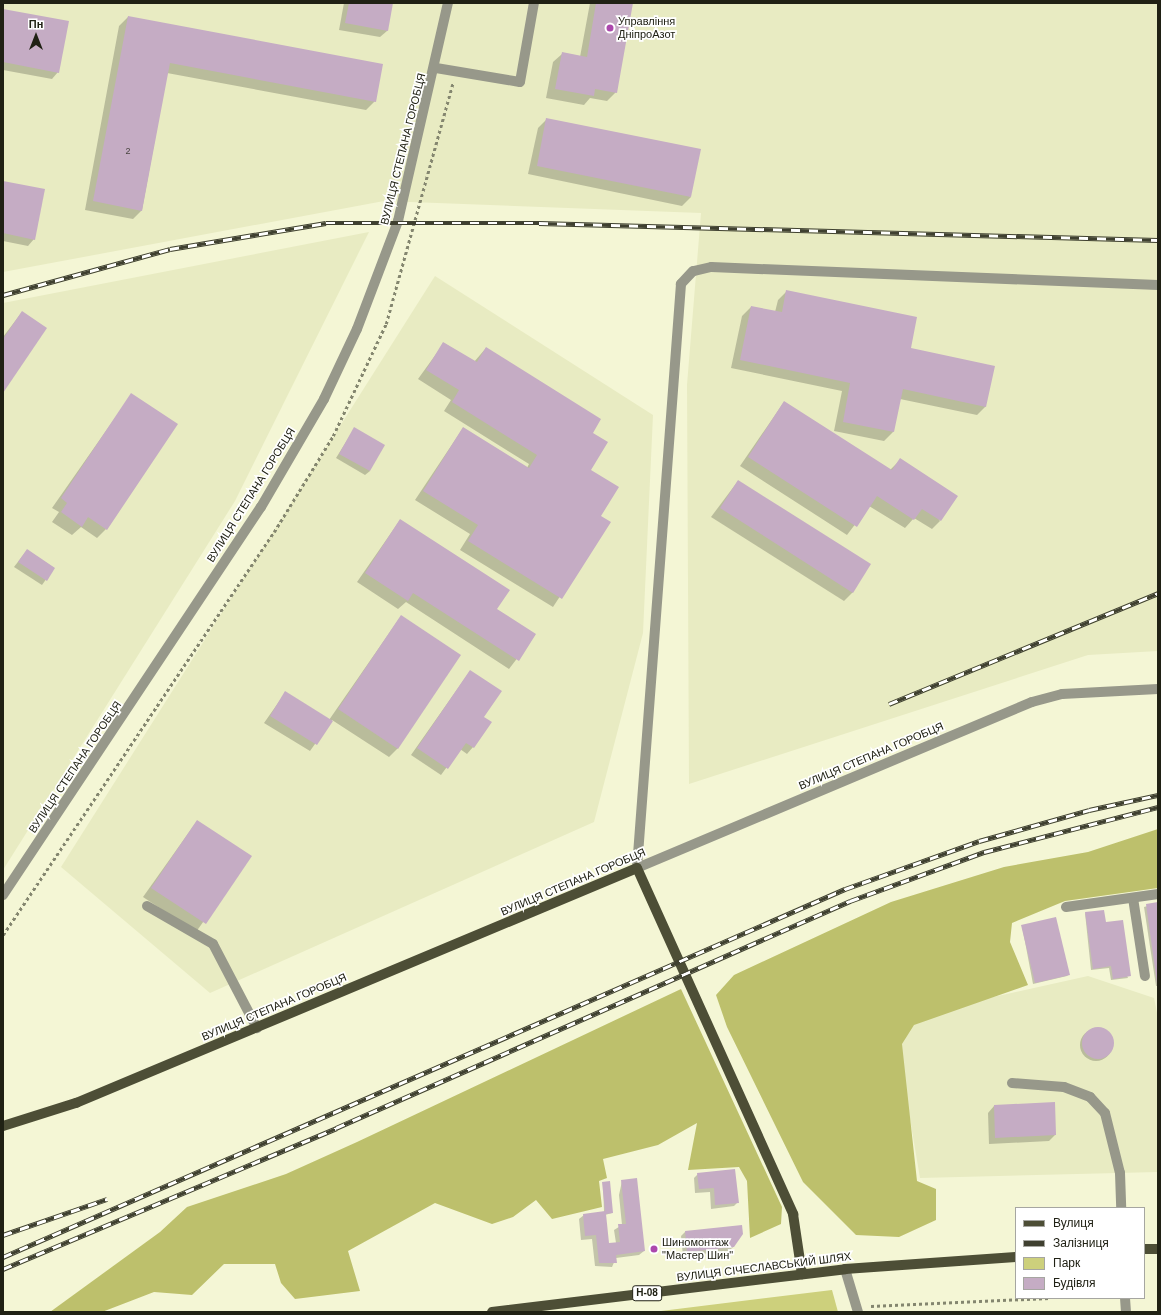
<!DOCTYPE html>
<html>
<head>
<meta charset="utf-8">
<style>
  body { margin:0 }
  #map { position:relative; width:1161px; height:1315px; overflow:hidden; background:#f4f6d5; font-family:Arial,sans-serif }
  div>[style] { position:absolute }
  .built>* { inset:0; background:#e8ebc2 }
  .green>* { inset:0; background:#cdd07c }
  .forest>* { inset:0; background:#bdc06c }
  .shadow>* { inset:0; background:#0003 }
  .round { border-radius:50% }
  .building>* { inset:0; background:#c5acc4 }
  .path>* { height:2.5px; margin-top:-1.25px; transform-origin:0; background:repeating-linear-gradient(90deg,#84866f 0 3px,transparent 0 6px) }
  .minor>* { height:10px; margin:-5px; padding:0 5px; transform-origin:5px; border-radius:5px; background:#97988a }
  .major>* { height:10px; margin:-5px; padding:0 5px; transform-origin:5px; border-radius:5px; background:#4d4e36 }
  .rail>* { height:4.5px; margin-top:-2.25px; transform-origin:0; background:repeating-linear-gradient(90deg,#fff 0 9px,#3f4030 0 18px); box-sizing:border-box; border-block:1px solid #3f4030 }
  .dots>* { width:11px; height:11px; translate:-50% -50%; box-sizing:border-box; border:2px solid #fff; border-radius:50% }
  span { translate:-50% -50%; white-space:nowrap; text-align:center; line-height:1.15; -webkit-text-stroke:3.5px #fff; paint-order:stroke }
  .number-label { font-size:9px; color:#494440 }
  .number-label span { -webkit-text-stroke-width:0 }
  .shield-label span { padding:1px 3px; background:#fff; border:1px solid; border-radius:3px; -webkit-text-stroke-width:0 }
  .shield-label { font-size:10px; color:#202114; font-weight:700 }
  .poi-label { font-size:11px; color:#202114 }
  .left { translate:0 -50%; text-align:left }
  .street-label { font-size:11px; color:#202114 }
  .frame { position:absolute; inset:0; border:4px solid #202114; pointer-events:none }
  .legend { position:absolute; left:1015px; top:1207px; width:130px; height:92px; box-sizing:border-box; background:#fff; border:1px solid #a6a6a1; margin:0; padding:5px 7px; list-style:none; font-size:12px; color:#202114 }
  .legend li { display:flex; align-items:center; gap:8px; height:20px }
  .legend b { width:20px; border:1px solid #a6a6a1 }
  .north { position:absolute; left:16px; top:16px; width:40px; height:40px; -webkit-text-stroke:3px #fff; paint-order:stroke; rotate:0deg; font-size:11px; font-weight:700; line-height:16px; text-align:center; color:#202114 }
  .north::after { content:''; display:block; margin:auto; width:14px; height:18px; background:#202114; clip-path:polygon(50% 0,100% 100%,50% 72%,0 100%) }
</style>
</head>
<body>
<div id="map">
  <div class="built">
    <div style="clip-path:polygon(3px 3px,1158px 3px,1158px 651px,1088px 655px,689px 784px,687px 385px,701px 213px,384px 201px,3px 272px)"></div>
    <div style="clip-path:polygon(369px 232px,235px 501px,3px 870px,3px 303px)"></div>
    <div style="clip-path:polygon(435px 276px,653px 415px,643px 633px,594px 822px,210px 993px,61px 867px)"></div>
    <div style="clip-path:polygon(1088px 976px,1154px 998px,1158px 1018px,1158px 1172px,920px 1178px,893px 1019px)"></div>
  </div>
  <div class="green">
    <div style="clip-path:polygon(832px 1290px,838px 1312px,653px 1312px)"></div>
  </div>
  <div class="forest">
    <div style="clip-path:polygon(1158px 829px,1158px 888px,1065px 901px,1012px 923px,1010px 942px,1028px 985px,914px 1025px,902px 1044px,917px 1181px,936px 1189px,936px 1220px,899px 1237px,856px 1235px,803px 1182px,727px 1027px,716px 995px,734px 975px,891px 902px,1004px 867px,1088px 852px)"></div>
    <div style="clip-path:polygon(681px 989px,782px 1207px,781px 1224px,750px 1238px,747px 1181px,739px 1167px,688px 1170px,697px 1123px,658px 1145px,603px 1159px,607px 1178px,599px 1181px,602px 1207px,552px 1219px,536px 1200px,513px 1217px,492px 1224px,435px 1203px,348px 1251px,360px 1291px,295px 1299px,281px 1283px,275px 1264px,224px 1264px,192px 1295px,154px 1292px,102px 1312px,50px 1312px,160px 1232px,187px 1207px,286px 1174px,357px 1142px)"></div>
  </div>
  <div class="shadow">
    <div style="clip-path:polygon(344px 3px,392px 3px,387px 31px,380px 37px,339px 30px)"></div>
    <div style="clip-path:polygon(590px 3px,632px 3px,616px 92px,607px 101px,590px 98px,584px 105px,546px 98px,553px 62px,562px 54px,580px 57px)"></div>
    <div style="clip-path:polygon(3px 10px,58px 72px,52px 79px,3px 70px)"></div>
    <div style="clip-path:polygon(128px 17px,375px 101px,366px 110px,167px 73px,142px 210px,133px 219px,85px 210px,119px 26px)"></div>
    <div style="clip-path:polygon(547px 119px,691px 197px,682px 206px,528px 174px,538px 128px)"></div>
    <div style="clip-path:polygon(3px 182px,34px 239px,28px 246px,3px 241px)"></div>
    <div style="clip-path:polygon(787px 291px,910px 349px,986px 406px,977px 415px,900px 399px,893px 432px,884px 441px,834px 431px,842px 391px,731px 368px,742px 316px,751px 307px,775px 312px,778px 300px)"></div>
    <div style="clip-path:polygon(22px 312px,3px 392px,3px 337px)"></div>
    <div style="clip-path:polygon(444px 343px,474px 362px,486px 348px,592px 433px,590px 470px,599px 516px,609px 522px,553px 607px,460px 550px,470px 534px,415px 500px,463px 428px,527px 468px,529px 464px,444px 411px,451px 400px,418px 379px)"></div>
    <div style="clip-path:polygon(131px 395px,106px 529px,97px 538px,81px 527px,72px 535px,52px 522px,59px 512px,52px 508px)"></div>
    <div style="clip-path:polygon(784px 402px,890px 470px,900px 460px,940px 521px,932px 529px,914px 518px,905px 528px,869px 506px,847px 535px,740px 466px)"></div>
    <div style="clip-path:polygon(354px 429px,370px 471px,365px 475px,336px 458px)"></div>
    <div style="clip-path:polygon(738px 481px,853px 592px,844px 601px,711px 517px)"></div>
    <div style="clip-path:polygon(400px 520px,496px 609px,535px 635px,509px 669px,406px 602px,398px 609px,357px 582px)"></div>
    <div style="clip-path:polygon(27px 550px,54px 568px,42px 585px,14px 567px)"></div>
    <div style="clip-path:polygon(401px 616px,398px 748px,389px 757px,332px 720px,310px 751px,264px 723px,285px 693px,329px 720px)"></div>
    <div style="clip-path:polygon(470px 671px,483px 717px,473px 747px,467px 754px,460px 749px,441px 775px,411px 755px)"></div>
    <div style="clip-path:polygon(197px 821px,250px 856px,196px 932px,143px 897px)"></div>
    <div style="clip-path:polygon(1158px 903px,1158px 986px,1156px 986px,1144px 907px)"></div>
    <div style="clip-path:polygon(1085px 913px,1105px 923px,1128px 978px,1111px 980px,1109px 968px,1091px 970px)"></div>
    <div style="clip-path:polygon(1022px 926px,1069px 974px,1067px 976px,1033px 984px)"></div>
    <div class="round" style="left:1080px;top:1029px;width:32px;height:32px"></div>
    <div style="clip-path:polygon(994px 1106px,1055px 1135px,1049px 1141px,989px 1144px,988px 1113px)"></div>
    <div style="clip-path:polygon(698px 1174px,738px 1202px,734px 1206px,711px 1209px,710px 1192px,695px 1193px,694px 1178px)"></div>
    <div style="clip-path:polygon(622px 1181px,644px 1251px,639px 1255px,616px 1258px,612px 1267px,595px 1266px,592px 1239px,581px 1240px,579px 1219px,584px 1215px,604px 1212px,603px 1183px,612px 1213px,605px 1215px,608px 1244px,616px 1243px,614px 1230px,622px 1225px,619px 1195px)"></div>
    <div style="clip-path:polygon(685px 1232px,733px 1247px,729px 1251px,683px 1256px,681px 1236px)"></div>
  </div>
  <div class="building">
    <div style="clip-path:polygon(349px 3px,393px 3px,388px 31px,345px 23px)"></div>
    <div style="clip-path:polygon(596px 3px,633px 3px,617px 93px,595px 89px,594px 96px,555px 89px,562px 52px,587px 57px)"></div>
    <div style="clip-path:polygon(3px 9px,69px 21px,59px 73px,3px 62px)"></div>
    <div style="clip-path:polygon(128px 16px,383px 64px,376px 102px,170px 63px,142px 211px,93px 201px)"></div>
    <div style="clip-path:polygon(546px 118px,701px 149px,691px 197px,537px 166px)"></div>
    <div style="clip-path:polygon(3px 181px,45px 189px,35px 240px,3px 233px)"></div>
    <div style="clip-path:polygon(786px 290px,917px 317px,911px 348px,995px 366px,986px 407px,903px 389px,894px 432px,843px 422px,850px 383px,740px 360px,751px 306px,782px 312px)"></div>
    <div style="clip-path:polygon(22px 311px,47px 328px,3px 393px,3px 339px)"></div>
    <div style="clip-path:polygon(443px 342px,477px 362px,486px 347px,601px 419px,593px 433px,608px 442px,591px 470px,619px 487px,601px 516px,611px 522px,562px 599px,468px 541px,478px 525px,423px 491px,463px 427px,529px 468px,537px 455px,452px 402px,459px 390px,426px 370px)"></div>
    <div style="clip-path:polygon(131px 393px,178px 424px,107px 530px,88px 517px,82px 527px,61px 512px,67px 503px,61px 498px)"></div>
    <div style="clip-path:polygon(784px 401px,892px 470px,900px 458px,958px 496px,941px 521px,922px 509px,914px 520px,877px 496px,857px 527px,748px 457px)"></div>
    <div style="clip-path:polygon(354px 427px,385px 445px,370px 471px,339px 454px)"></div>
    <div style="clip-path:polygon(738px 480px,871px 564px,853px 593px,720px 508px)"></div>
    <div style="clip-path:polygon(400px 519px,510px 590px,497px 609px,536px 634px,519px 661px,413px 593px,408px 601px,365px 573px)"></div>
    <div style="clip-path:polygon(27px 549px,55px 568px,47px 581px,18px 562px)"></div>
    <div style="clip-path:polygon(401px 615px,461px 655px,398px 749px,338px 709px)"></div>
    <div style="clip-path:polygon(470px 670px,502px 691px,484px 717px,492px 722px,474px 748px,466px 743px,448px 769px,417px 748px)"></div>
    <div style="clip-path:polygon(285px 691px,333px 721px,317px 745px,270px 716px)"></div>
    <div style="clip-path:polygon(197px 820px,252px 856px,206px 924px,151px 888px)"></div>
    <div style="clip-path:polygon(1158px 902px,1158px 983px,1157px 983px,1146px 904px)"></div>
    <div style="clip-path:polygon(1104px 910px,1106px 922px,1123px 920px,1131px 976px,1113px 979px,1111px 966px,1093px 969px,1085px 912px)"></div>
    <div style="clip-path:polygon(1056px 917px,1070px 975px,1035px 983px,1021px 925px)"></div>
    <div class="round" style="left:1082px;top:1027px;width:32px;height:32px"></div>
    <div style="clip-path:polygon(1055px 1102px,1056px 1135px,995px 1138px,994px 1105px)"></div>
    <div style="clip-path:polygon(735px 1169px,739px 1203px,715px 1205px,714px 1188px,699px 1189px,697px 1173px)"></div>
    <div style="clip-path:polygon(637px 1178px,645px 1251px,616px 1255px,617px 1263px,599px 1263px,596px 1235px,585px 1236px,583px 1214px,605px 1211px,602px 1182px,610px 1181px,613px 1213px,606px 1214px,609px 1243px,620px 1242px,618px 1224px,626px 1224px,621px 1180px)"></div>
    <div style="clip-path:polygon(742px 1225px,743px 1234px,734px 1247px,687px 1252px,685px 1231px)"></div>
  </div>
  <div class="path">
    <div style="left:3px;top:935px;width:486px;rotate:-56.1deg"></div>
    <div style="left:274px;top:532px;width:113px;rotate:-58.4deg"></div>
    <div style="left:333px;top:436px;width:124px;rotate:-64.7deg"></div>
    <div style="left:386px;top:324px;width:250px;rotate:-74.5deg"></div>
    <div style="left:871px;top:1306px;width:179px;rotate:-2.6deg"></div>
  </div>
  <div class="minor">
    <div style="left:436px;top:68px;width:85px;rotate:9.5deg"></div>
    <div style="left:520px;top:82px;width:80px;rotate:-80deg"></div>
    <div style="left:1158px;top:285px;width:447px;rotate:-177.7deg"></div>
    <div style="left:711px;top:267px;width:18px;rotate:167deg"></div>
    <div style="left:693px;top:271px;width:18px;rotate:133deg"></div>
    <div style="left:681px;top:284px;width:586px;rotate:94.31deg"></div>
    <div style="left:637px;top:868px;width:428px;rotate:-22.8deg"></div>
    <div style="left:1032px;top:702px;width:31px;rotate:-15deg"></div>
    <div style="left:1062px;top:694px;width:96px;rotate:-3deg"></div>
    <div style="left:3px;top:895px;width:466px;rotate:-56.4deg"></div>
    <div style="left:261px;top:507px;width:125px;rotate:-59.7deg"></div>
    <div style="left:324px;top:399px;width:77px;rotate:-64.8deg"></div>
    <div style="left:357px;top:329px;width:116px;rotate:-69.2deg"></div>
    <div style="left:398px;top:221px;width:224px;rotate:-77.1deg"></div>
    <div style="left:1133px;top:898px;width:79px;rotate:81.3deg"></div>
    <div style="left:147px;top:906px;width:76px;rotate:29.9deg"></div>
    <div style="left:213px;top:944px;width:95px;rotate:62.4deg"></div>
    <div style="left:1066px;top:907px;width:93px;rotate:-8deg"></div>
    <div style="left:1012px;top:1083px;width:52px;rotate:4.4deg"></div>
    <div style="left:1064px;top:1087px;width:28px;rotate:21deg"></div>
    <div style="left:1090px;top:1097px;width:22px;rotate:47deg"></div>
    <div style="left:1105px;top:1113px;width:62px;rotate:76deg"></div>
    <div style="left:1120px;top:1173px;width:35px;rotate:88deg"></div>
    <div style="left:845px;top:1269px;width:45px;rotate:73.2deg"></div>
    <div style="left:1125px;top:1298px;width:14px;rotate:86deg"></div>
  </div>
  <div class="major">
    <div style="left:3px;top:1126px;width:77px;rotate:-17.5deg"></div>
    <div style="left:76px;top:1103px;width:608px;rotate:-22.73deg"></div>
    <div style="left:637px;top:868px;width:380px;rotate:65.7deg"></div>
    <div style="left:793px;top:1214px;width:61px;rotate:81.5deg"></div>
    <div style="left:1144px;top:1249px;width:14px"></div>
    <div style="left:492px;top:1312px;width:356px;rotate:-6.9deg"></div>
    <div style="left:845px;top:1269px;width:171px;rotate:-4deg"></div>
  </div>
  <div class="rail">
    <div style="left:3px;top:295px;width:173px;rotate:-15.4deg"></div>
    <div style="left:170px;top:249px;width:158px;rotate:-9.5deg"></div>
    <div style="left:326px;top:223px;width:213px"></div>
    <div style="left:539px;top:223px;width:619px;rotate:1.57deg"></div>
    <div style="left:889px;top:704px;width:291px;rotate:-22.4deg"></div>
    <div style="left:3px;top:1235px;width:110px;rotate:-19.1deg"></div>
    <div style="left:3px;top:1257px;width:919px;rotate:-23.61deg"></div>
    <div style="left:845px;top:889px;width:142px;rotate:-19.7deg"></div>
    <div style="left:979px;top:841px;width:114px;rotate:-15.7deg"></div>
    <div style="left:1089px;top:810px;width:71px;rotate:-12.3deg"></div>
    <div style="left:3px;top:1269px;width:362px;rotate:-22.9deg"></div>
    <div style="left:336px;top:1128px;width:562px;rotate:-23.83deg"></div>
    <div style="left:850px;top:901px;width:143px;rotate:-20.1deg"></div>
    <div style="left:984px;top:852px;width:180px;rotate:-14.5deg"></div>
  </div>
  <div class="dots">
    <div style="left:610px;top:28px;background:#ac48ad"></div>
    <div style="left:654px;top:1249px;background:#ac48ad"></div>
  </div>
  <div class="number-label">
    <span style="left:128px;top:151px">2</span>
  </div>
  <div class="shield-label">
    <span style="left:647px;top:1293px">Н-08</span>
  </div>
  <div class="poi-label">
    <span class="left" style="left:618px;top:28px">Управління<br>ДніпроАзот</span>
    <span class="left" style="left:662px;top:1249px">Шиномонтаж<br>"Мастер Шин"</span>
  </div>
  <div class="street-label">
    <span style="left:403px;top:149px;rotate:-76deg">ВУЛИЦЯ СТЕПАНА ГОРОБЦЯ</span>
    <span style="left:251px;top:495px;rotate:-58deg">ВУЛИЦЯ СТЕПАНА ГОРОБЦЯ</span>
    <span style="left:871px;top:756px;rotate:-23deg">ВУЛИЦЯ СТЕПАНА ГОРОБЦЯ</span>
    <span style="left:75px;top:767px;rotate:-56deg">ВУЛИЦЯ СТЕПАНА ГОРОБЦЯ</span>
    <span style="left:573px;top:882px;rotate:-23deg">ВУЛИЦЯ СТЕПАНА ГОРОБЦЯ</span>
    <span style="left:274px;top:1007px;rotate:-23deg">ВУЛИЦЯ СТЕПАНА ГОРОБЦЯ</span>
    <span style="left:764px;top:1267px;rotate:-7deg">ВУЛИЦЯ СІЧЕСЛАВСЬКИЙ ШЛЯХ</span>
  </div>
  <div class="frame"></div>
  <ul class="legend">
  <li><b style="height:5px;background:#4d4e36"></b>Вулиця</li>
  <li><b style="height:5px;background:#3f4030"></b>Залізниця</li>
  <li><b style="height:11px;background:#cdd07c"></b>Парк</li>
  <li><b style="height:11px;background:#c5acc4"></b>Будівля</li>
  </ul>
  <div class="north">Пн</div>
</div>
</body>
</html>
